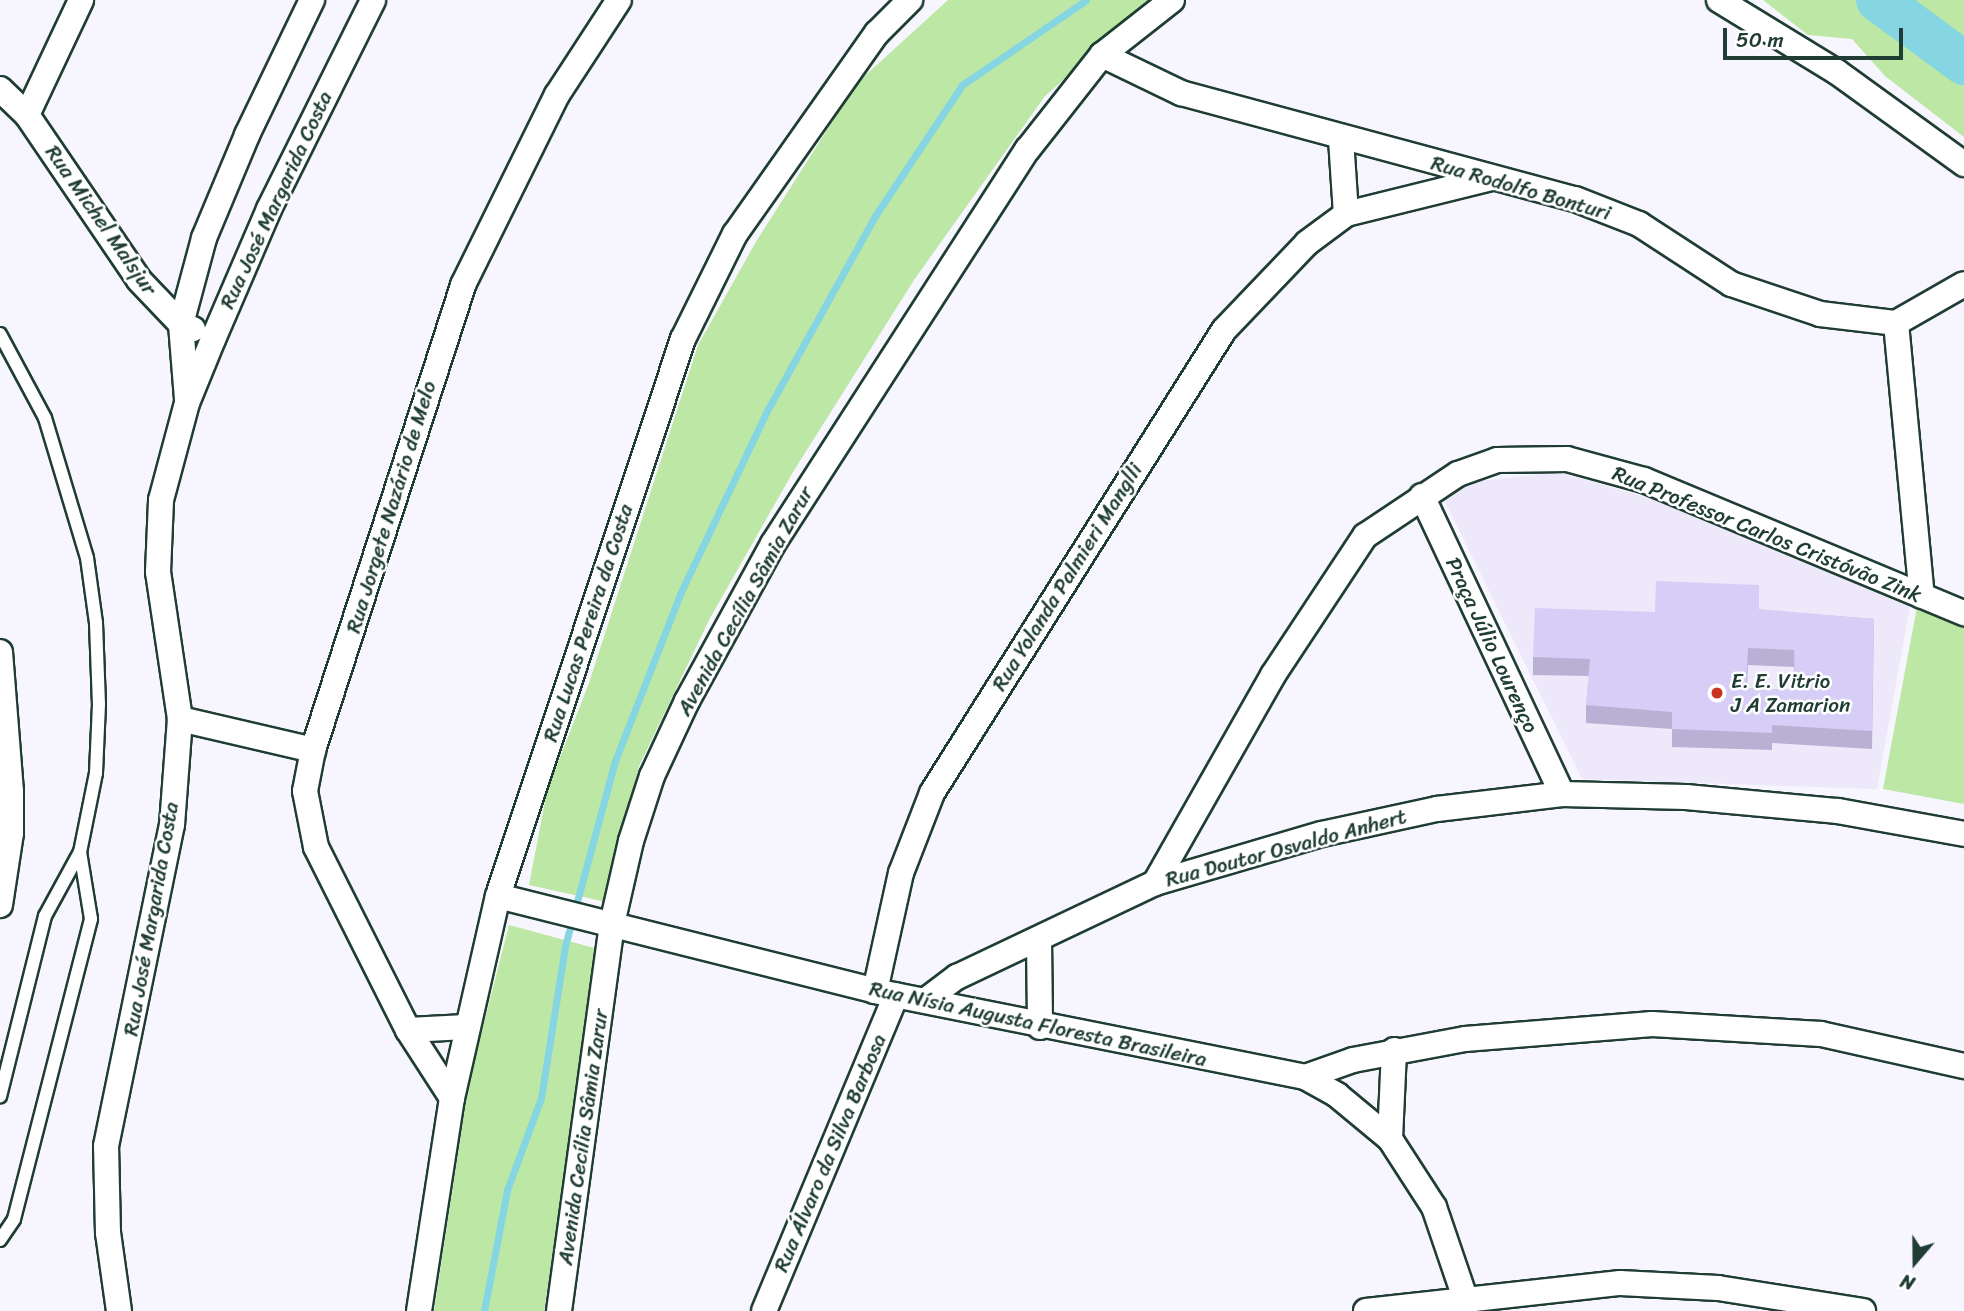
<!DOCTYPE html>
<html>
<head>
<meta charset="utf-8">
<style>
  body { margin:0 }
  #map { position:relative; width:1964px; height:1311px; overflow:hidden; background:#f7f5fd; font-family:Sriracha,sans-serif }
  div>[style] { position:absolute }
  .built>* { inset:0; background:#ede9fb }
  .green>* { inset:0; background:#bde7a4 }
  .stream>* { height:7px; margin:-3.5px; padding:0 3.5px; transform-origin:3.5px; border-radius:3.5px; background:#85d5e2 }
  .river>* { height:44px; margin:-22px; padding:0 22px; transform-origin:22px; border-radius:22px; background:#85d5e2 }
  .roads { filter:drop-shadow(2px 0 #1f3d34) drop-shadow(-2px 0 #1f3d34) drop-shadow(0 2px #1f3d34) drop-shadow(0 -2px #1f3d34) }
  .lane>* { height:12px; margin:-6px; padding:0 6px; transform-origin:6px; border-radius:6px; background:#fff }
  .street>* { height:24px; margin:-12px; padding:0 12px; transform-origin:12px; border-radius:12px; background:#fff }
  .wall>* { inset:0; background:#b9b1d4 }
  .building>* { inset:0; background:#d7cef7 }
  .dots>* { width:19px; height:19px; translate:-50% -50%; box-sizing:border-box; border:4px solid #fff; border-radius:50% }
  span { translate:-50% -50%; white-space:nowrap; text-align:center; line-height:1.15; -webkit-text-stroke:5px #fff; paint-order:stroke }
  .street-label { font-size:21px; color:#1f3d34 }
  .poi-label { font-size:21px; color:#1f3d34 }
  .left { translate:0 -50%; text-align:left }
  .north { position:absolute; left:1880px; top:1227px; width:70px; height:70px; -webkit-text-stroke:5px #fff; paint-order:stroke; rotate:200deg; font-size:19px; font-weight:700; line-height:28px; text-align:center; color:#1f3d34 }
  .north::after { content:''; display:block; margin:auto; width:24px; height:32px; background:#1f3d34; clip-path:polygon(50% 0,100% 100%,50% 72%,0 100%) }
  .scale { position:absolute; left:1723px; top:28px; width:180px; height:32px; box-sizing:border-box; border:4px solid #1f3d34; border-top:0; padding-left:9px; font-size:21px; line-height:24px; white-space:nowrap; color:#1f3d34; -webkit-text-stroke:5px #fff; paint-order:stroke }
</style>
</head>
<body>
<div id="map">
  <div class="built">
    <div style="clip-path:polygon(1559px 472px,1652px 499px,1910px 606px,1877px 789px,1582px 779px,1443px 498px,1470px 482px)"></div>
  </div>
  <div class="green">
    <div style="clip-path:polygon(948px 0,1155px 0,1045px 96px,914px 280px,793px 472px,709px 620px,639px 766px,606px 902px,529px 885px,547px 791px,589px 683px,698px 345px,757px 240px,857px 83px)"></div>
    <div style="clip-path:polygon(1763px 0,1964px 0,1964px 137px,1885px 76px,1852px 39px,1808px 35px)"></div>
    <div style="clip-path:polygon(1917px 607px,1964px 626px,1964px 804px,1883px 789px)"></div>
    <div style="clip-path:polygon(509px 925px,598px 949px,544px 1311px,434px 1311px,469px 1082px)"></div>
  </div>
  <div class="stream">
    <div style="left:484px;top:1311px;width:123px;rotate:-79.2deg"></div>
    <div style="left:507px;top:1190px;width:98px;rotate:-69.7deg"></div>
    <div style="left:541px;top:1098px;width:154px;rotate:-81deg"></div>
    <div style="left:565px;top:946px;width:192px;rotate:-74.9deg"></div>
    <div style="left:615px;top:761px;width:179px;rotate:-68.7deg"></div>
    <div style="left:680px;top:594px;width:205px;rotate:-64.6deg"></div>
    <div style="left:768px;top:409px;width:221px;rotate:-61deg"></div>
    <div style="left:875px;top:216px;width:157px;rotate:-56.4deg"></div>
    <div style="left:962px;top:85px;width:150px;rotate:-34.4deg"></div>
  </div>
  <div class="river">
    <div style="left:1878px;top:0;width:107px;rotate:36.2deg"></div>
  </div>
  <div class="roads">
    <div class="lane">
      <div style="left:0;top:334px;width:95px;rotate:61.8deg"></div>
      <div style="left:45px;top:418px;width:146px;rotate:73.3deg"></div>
      <div style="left:87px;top:558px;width:66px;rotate:82.1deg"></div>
      <div style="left:96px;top:623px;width:81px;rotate:87.9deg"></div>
      <div style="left:99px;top:704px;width:69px;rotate:92.5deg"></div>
      <div style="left:96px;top:773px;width:81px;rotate:101.4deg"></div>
      <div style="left:80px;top:852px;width:73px;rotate:118.7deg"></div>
      <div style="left:45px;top:916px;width:186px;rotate:104deg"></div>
      <div style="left:0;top:1240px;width:25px;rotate:-56deg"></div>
      <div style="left:14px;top:1219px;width:310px;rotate:-75.6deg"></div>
      <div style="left:91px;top:919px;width:68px;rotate:-99.3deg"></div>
    </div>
    <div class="street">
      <div style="left:1719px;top:0;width:138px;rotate:31.4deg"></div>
      <div style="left:1837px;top:72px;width:157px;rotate:35.9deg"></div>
      <div style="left:1102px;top:55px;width:88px;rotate:25.7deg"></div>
      <div style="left:1181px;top:93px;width:408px;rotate:15.1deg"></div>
      <div style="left:1575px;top:199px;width:69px;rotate:21.3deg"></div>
      <div style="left:1639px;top:224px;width:110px;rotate:33.1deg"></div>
      <div style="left:1731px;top:284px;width:94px;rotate:18.6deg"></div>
      <div style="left:1820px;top:314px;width:77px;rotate:6.8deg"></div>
      <div style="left:1896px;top:323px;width:78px;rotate:-29.8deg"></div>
      <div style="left:0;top:89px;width:37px;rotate:44deg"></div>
      <div style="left:27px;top:115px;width:199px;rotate:55.8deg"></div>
      <div style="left:139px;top:280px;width:61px;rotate:46.3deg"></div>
      <div style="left:181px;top:324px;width:13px;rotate:23deg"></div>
      <div style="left:27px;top:115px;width:127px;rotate:-64.8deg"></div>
      <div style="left:1341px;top:139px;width:75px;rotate:86.2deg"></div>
      <div style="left:1896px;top:323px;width:274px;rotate:84.6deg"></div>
      <div style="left:187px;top:399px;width:75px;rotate:-94.6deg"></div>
      <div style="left:181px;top:324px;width:89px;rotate:-75deg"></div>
      <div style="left:204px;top:238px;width:112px;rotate:-67.3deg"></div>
      <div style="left:247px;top:135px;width:150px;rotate:-64.3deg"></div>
      <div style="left:1422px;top:496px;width:329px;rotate:64.8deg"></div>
      <div style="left:0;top:652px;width:139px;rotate:85.5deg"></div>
      <div style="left:11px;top:791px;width:42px;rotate:90deg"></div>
      <div style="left:11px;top:833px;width:73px;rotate:98.7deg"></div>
      <div style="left:180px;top:719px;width:137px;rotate:13.1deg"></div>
      <div style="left:1155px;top:883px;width:239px;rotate:-60.4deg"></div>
      <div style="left:1273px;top:675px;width:167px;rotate:-56.5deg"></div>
      <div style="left:1365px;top:536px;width:112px;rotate:-33.7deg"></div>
      <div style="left:1458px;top:474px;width:41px;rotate:-19.7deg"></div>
      <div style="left:1497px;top:460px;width:70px;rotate:-0.8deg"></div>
      <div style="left:1567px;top:459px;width:80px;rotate:15.3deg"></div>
      <div style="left:1644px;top:480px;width:347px;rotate:22.6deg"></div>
      <div style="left:498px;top:896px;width:389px;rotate:14.1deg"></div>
      <div style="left:875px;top:991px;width:439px;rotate:11.3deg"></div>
      <div style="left:1305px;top:1077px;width:37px;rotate:29deg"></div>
      <div style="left:1337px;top:1095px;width:69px;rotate:39.7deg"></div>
      <div style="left:1390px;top:1139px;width:81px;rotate:57.1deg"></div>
      <div style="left:1434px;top:1207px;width:96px;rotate:71.2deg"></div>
      <div style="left:1039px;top:940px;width:87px;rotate:89.3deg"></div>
      <div style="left:875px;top:991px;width:121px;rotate:-77.6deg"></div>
      <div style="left:901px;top:873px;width:86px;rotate:-68.8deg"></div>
      <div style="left:932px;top:793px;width:547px;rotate:-57.76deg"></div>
      <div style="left:1224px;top:330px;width:120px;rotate:-46.3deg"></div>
      <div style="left:1307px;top:243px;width:49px;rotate:-36.6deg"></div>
      <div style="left:1346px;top:214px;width:150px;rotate:-13.9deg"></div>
      <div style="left:926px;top:1000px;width:39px;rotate:-37deg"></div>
      <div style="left:957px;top:977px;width:219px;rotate:-25.4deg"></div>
      <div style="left:1155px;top:883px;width:174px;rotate:-16.4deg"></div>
      <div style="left:1322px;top:834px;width:118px;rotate:-12.3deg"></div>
      <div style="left:1437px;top:809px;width:126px;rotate:-6.8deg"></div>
      <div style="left:1562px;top:794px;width:124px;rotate:1.4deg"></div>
      <div style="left:1686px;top:797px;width:153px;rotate:5.3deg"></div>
      <div style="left:1838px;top:811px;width:128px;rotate:10.3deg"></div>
      <div style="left:408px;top:1030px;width:58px;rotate:-3deg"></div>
      <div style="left:1305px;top:1077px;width:51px;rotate:-19.5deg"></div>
      <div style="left:1353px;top:1060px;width:114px;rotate:-10.6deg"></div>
      <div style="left:1465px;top:1039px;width:188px;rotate:-4.6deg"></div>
      <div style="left:1652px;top:1024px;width:169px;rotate:3.4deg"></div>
      <div style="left:1821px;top:1034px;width:147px;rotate:12.6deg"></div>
      <div style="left:452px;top:1098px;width:81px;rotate:-122.9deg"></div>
      <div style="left:408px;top:1030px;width:205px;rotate:-116.7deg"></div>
      <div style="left:316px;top:847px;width:57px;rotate:-101.1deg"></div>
      <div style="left:305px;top:791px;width:42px;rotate:-79deg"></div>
      <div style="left:313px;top:750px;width:489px;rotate:-72.1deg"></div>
      <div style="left:463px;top:285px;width:212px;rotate:-63.7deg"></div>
      <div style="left:557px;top:95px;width:113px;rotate:-56.9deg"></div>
      <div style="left:1390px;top:1139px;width:89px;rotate:-87.4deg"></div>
      <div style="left:119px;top:1311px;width:79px;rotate:-98deg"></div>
      <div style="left:108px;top:1233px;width:87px;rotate:-91.3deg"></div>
      <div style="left:106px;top:1146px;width:328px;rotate:-78.4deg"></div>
      <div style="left:172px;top:825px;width:106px;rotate:-85.7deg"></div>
      <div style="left:180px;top:719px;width:149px;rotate:-98.5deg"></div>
      <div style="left:158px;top:572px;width:72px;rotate:-87.6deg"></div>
      <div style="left:161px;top:500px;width:100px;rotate:-75deg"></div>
      <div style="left:187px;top:403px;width:71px;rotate:-67.8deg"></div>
      <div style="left:214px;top:337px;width:139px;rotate:-66.7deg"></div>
      <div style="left:269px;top:209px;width:233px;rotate:-63.5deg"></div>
      <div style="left:419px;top:1311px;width:216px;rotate:-81.2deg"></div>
      <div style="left:452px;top:1098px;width:207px;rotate:-77.2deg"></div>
      <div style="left:498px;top:896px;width:587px;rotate:-71.63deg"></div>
      <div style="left:683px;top:339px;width:117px;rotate:-63.7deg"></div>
      <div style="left:735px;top:234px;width:246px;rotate:-54.8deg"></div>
      <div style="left:877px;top:33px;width:47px;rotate:-45deg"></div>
      <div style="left:559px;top:1311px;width:391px;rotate:-82.2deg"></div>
      <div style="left:612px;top:924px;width:85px;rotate:-77.1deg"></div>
      <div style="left:631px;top:841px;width:68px;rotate:-72.1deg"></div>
      <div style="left:652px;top:776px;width:83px;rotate:-65deg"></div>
      <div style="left:687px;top:701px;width:179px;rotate:-61.3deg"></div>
      <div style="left:773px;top:544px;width:470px;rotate:-57.2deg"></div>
      <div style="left:1028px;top:149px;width:120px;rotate:-51.8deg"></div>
      <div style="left:1102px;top:55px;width:89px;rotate:-38.2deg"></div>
      <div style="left:764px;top:1311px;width:342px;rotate:-67.3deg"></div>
      <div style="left:1366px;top:1311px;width:256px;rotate:-6.3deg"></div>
      <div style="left:1620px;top:1283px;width:98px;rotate:2.9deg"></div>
      <div style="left:1718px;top:1288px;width:147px;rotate:9deg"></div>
    </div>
  </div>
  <div class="wall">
    <div style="clip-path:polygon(evenodd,1759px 610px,1874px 619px,1872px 749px,1772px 743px,1772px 750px,1672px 747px,1672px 729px,1586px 723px,1586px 705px,1589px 676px,1533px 675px,1533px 657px,1655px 612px,1759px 610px,1748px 665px,1794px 667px,1794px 690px,1747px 688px,1748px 665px)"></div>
  </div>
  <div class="building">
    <div style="clip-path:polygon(evenodd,1656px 581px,1759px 585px,1759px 609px,1874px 619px,1872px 731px,1772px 725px,1772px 733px,1672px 729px,1672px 712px,1586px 705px,1590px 659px,1533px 657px,1535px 608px,1655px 612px,1656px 581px,1748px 648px,1794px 650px,1795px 690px,1746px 688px,1748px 648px)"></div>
  </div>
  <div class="dots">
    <div style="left:1717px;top:693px;background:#c8321e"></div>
  </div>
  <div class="street-label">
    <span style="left:1521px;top:188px;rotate:16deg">Rua Rodolfo Bonturi</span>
    <span style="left:276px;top:200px;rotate:-65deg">Rua José Margarida Costa</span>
    <span style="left:101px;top:220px;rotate:55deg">Rua Michel Malsjur</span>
    <span style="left:391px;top:507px;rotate:-73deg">Rua Jorgete Nazário de Melo</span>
    <span style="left:1767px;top:534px;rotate:22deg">Rua Professor Carlos Cristóvão Zink</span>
    <span style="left:1067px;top:577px;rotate:-58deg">Rua Yolanda Palmieri Manglli</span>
    <span style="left:745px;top:601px;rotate:-61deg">Avenida Cecília Sâmia Zarur</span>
    <span style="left:588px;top:623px;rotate:-72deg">Rua Lucas Pereira da Costa</span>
    <span style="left:1492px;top:645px;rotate:65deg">Praça Júlio Lourenço</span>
    <span style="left:1286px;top:848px;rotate:-15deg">Rua Doutor Osvaldo Anhert</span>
    <span style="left:151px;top:919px;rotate:-80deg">Rua José Margarida Costa</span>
    <span style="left:1038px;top:1024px;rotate:12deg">Rua Nísia Augusta Floresta Brasileira</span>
    <span style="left:583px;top:1137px;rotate:-82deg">Avenida Cecília Sâmia Zarur</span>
    <span style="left:830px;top:1153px;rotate:-67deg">Rua Álvaro da Silva Barbosa</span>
  </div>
  <div class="poi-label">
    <span class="left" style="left:1731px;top:693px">E. E. Vitrio<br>J A Zamarion</span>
  </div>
  <div class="north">N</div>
  <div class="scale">50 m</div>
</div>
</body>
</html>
